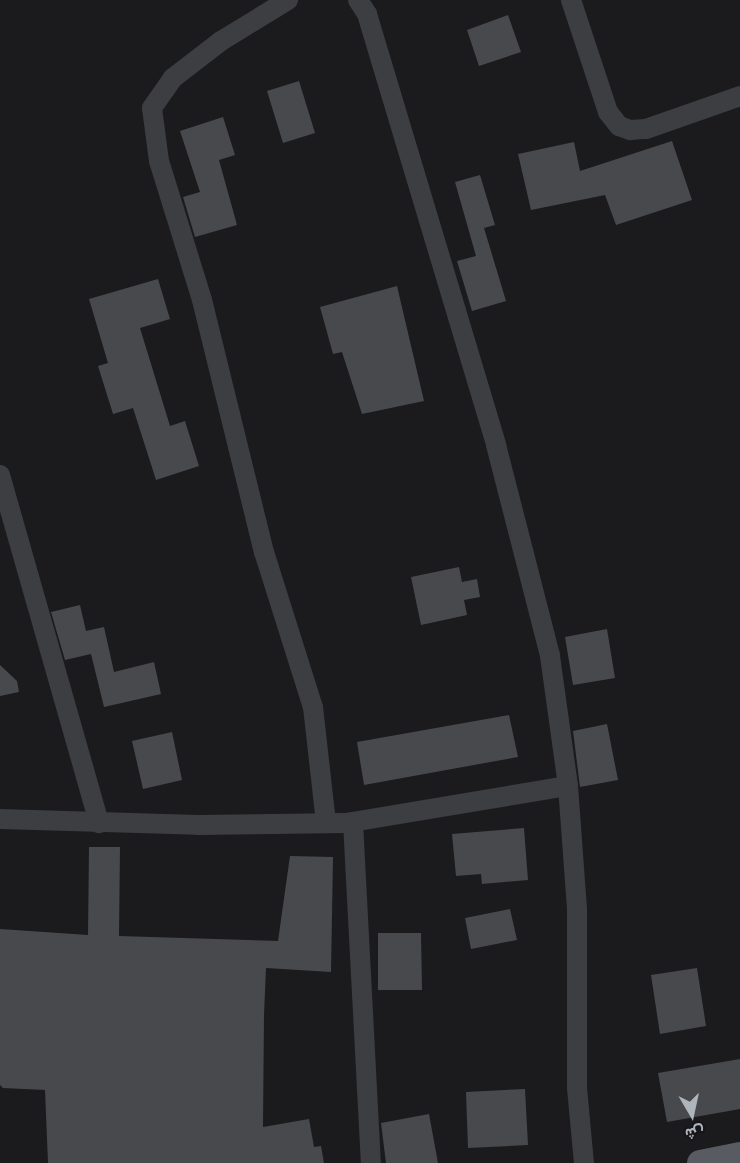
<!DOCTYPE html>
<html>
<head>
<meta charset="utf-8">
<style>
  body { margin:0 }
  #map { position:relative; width:740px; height:1163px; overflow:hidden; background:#1b1b1d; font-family:Figtree,Vazirmatn,sans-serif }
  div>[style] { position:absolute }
  .building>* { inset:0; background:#48494d }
  .minor>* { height:20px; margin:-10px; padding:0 10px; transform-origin:10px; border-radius:10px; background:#3c3e42 }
  .major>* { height:26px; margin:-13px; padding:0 13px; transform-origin:13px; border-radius:13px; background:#585b61 }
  span { translate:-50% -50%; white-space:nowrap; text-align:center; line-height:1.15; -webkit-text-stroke:6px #161618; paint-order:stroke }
  .north { position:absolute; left:662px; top:1085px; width:60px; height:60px; -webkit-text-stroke:4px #161618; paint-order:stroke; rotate:171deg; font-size:16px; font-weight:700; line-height:24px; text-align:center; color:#aeb5bc }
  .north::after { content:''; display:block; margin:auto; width:21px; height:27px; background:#aeb5bc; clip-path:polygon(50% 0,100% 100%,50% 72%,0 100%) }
</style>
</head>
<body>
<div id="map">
  <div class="building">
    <div style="clip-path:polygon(508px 15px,521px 52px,479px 66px,467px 30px)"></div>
    <div style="clip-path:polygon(299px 81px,315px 133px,283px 143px,267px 91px)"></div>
    <div style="clip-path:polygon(223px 117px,235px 155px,219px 160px,237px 225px,195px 237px,183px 197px,200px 192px,180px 131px)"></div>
    <div style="clip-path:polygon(672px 141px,692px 200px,616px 225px,605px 195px,531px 210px,518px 154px,574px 142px,580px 171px)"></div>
    <div style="clip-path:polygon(480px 175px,495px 225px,484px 228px,506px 301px,472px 311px,457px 261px,476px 256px,455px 182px)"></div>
    <div style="clip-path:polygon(158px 279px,170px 319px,140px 328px,170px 426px,185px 421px,199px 466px,156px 480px,133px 408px,113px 414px,98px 366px,108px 363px,89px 299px)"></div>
    <div style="clip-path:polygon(397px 286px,424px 401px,362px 414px,342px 352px,333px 354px,320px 307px)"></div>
    <div style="clip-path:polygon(459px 567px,462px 582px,477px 579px,480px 597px,464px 600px,467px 615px,421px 625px,411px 577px)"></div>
    <div style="clip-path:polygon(80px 605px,86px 631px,104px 627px,114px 672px,154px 662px,161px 694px,104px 707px,91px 654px,65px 660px,51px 612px)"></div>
    <div style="clip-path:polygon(607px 629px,615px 678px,573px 685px,565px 637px)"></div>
    <div style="clip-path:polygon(0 665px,17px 681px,19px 692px,0 696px)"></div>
    <div style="clip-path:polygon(509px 715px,518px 757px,364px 785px,357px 742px)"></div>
    <div style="clip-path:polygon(607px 724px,618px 780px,580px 787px,573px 731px)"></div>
    <div style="clip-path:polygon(172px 732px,182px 780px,143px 789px,132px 741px)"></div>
    <div style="clip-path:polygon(524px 828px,528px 880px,482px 884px,481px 874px,456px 876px,452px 834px)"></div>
    <div style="clip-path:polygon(89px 847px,120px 847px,119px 936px,278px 941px,290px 856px,333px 857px,331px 972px,266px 968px,264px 1015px,263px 1127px,309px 1119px,314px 1147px,321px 1146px,324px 1163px,48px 1163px,45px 1090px,3px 1088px,0 1085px,0 929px,88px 935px)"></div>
    <div style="clip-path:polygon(510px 909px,517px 940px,471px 949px,465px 918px)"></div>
    <div style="clip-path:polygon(378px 933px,421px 933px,422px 990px,378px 990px)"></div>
    <div style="clip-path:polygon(697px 968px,706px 1026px,660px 1034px,651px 975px)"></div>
    <div style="clip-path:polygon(740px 1059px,740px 1109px,667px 1122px,658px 1073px)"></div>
    <div style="clip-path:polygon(525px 1089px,528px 1145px,468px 1148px,466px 1092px)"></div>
    <div style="clip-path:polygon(429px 1114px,438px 1163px,386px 1163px,381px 1123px)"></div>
  </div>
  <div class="minor">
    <div style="left:288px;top:0;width:79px;rotate:148.5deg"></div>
    <div style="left:221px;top:41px;width:61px;rotate:142.4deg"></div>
    <div style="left:173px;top:78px;width:37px;rotate:125deg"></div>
    <div style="left:152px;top:108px;width:53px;rotate:82.5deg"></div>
    <div style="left:159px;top:161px;width:145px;rotate:72.8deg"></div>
    <div style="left:202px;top:300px;width:260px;rotate:76.2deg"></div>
    <div style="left:264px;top:552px;width:163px;rotate:72.5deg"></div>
    <div style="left:313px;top:707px;width:117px;rotate:83.6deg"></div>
    <div style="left:358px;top:0;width:17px;rotate:57deg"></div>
    <div style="left:367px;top:14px;width:450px;rotate:73.3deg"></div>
    <div style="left:496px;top:445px;width:218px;rotate:75.6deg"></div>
    <div style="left:550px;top:656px;width:131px;rotate:82.1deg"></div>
    <div style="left:568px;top:786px;width:123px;rotate:85.8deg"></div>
    <div style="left:577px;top:909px;width:179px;rotate:90deg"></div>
    <div style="left:577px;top:1088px;width:75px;rotate:84.7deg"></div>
    <div style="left:571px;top:0;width:118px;rotate:71.7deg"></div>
    <div style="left:608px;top:112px;width:18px;rotate:52deg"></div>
    <div style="left:619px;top:126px;width:12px;rotate:20deg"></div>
    <div style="left:630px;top:130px;width:16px;rotate:-4deg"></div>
    <div style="left:646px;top:129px;width:100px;rotate:-19.3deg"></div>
    <div style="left:0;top:475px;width:362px;rotate:74.1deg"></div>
    <div style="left:0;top:819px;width:198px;rotate:1.7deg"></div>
    <div style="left:198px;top:825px;width:148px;rotate:-0.8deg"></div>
    <div style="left:346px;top:823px;width:225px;rotate:-9.5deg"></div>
    <div style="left:353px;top:822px;width:341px;rotate:87deg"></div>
  </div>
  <div class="major">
    <div style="left:700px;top:1163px;width:41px;rotate:-11.3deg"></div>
  </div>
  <div class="north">ش</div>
</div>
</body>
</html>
